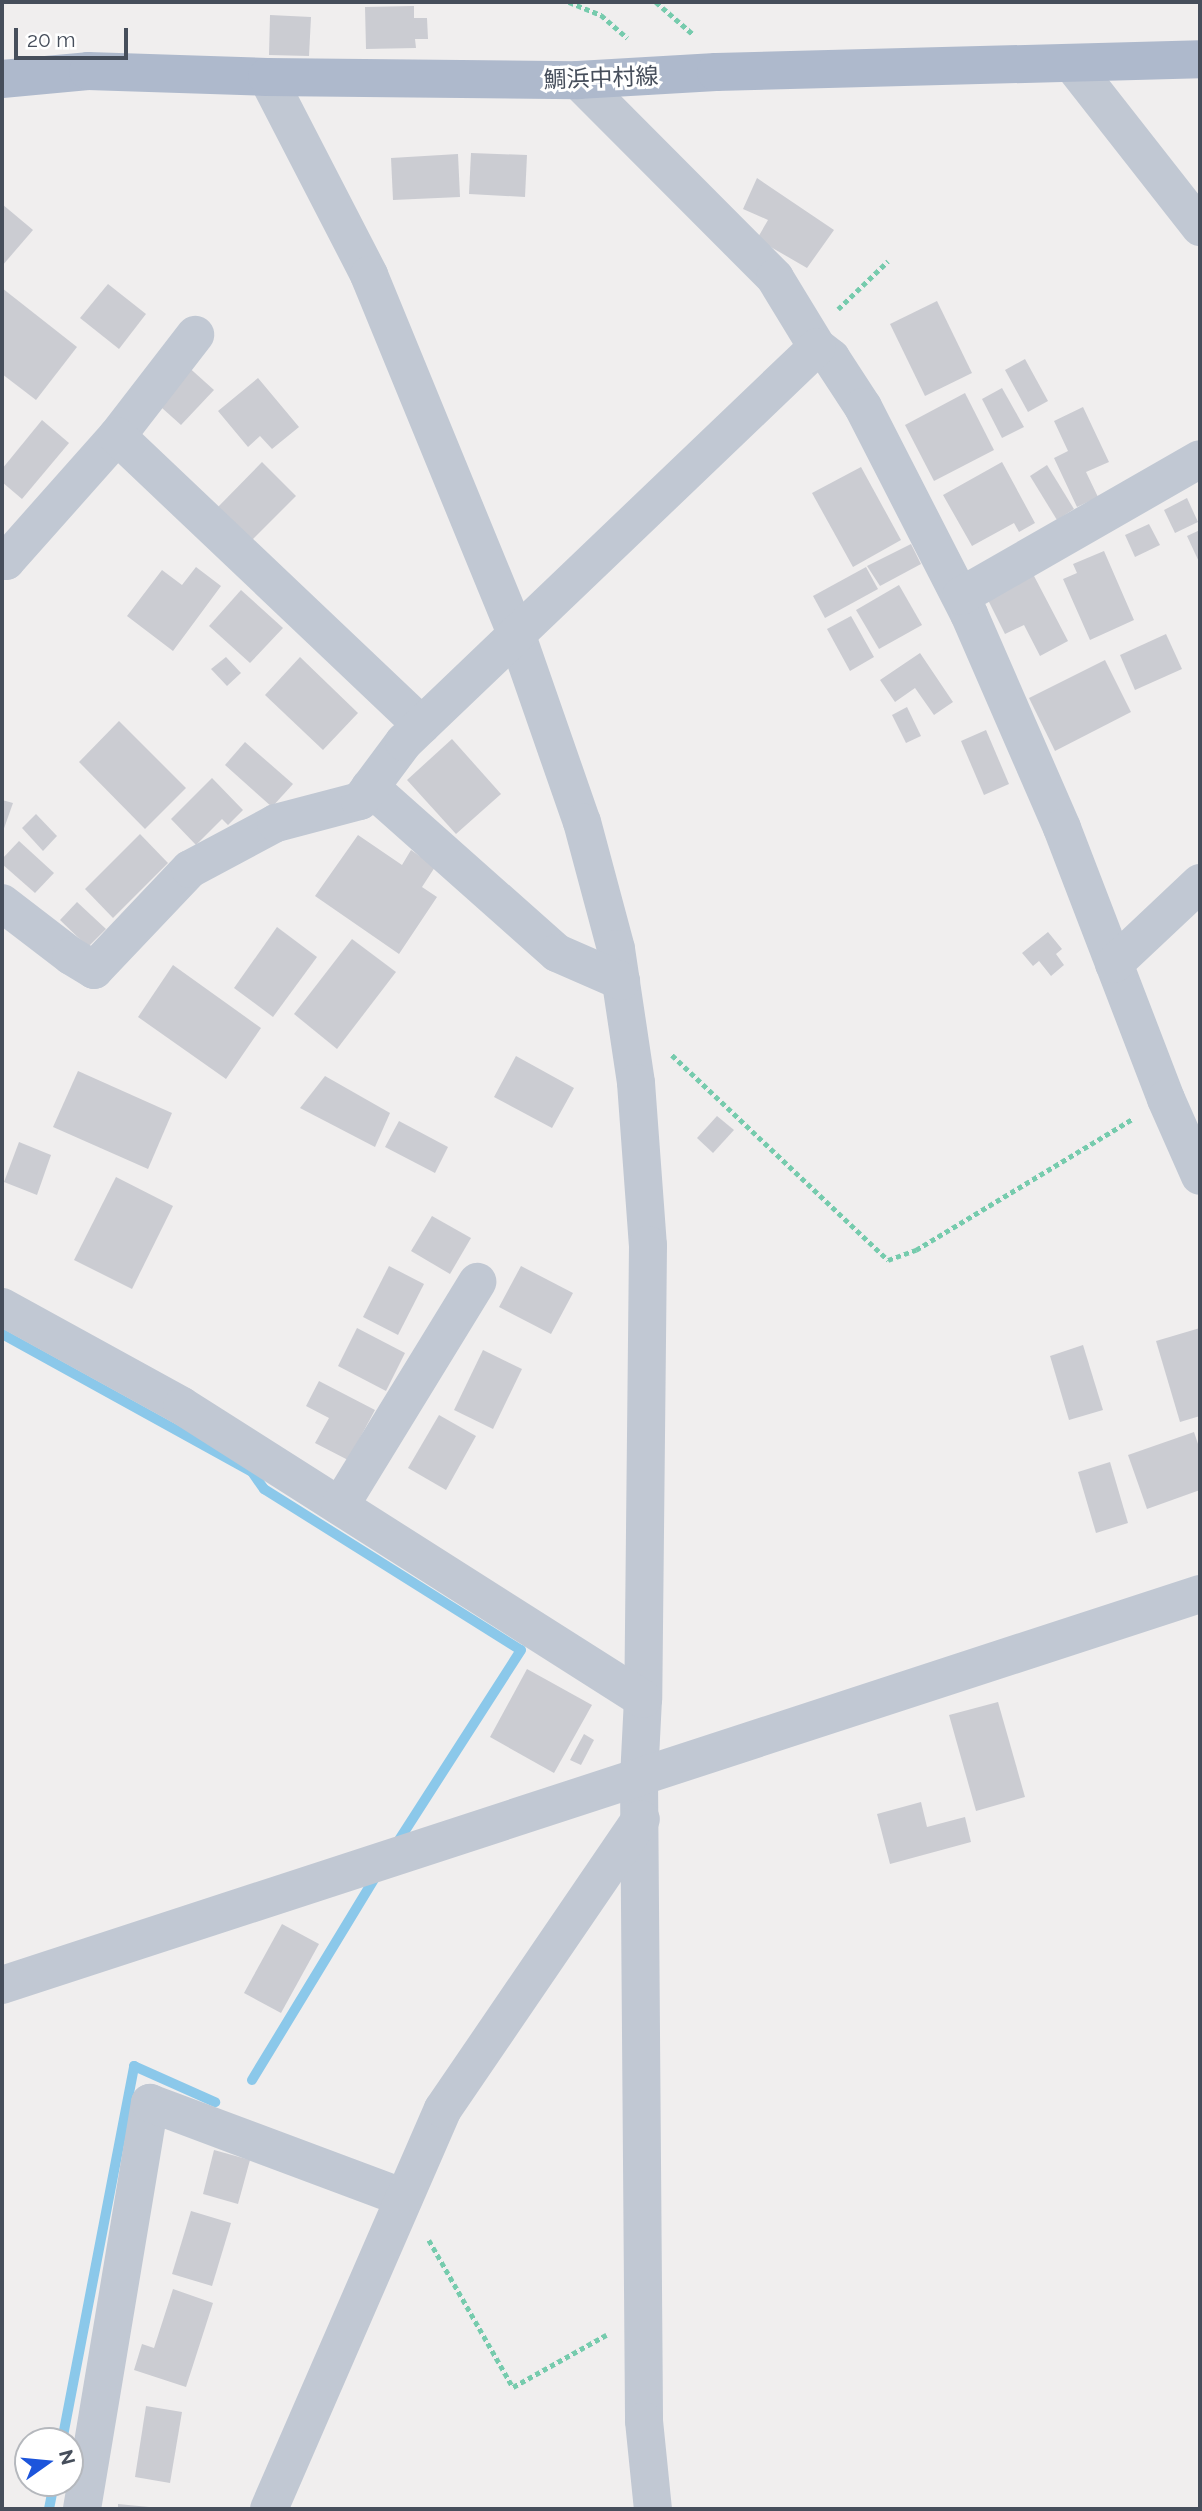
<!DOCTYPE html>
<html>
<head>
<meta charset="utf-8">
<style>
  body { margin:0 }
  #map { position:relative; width:1202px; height:2511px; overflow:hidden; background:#f0eeee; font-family:Raleway,"Noto Sans JP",sans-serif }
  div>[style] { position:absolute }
  .stream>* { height:10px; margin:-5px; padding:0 5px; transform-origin:5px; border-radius:5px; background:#8bc8ea }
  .building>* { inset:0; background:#cbccd2 }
  .path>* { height:4.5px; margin-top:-2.25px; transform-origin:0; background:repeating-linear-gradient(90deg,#76cbad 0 5px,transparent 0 8.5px) }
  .minor>* { height:38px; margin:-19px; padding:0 19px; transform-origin:19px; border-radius:19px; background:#c1c8d3 }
  .major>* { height:38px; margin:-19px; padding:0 19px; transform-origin:19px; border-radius:19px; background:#aeb9cc }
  span { translate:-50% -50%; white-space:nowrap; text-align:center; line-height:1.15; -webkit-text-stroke:6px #fff; paint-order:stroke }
  .street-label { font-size:23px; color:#464e5b }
  .frame { position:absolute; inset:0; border:4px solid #464e5b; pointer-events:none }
  .north { position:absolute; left:14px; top:2427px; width:70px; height:70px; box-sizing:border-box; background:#fff; border:2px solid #b5b8bd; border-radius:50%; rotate:75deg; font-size:19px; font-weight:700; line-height:28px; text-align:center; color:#464e5b }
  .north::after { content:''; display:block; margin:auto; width:24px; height:32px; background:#1d55db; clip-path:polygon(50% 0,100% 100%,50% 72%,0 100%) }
  .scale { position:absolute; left:14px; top:28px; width:114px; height:32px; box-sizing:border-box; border:4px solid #464e5b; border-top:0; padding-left:9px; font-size:21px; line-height:24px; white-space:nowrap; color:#464e5b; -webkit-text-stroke:5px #fff; paint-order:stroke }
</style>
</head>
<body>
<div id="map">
  <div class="stream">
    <div style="left:2px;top:1334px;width:286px;rotate:28.9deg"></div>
    <div style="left:252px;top:1472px;width:21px;rotate:55deg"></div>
    <div style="left:264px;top:1489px;width:303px;rotate:32.1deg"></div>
    <div style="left:521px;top:1650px;width:232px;rotate:122.7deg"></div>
    <div style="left:252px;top:2080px;width:242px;rotate:-58.7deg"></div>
    <div style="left:62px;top:2441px;width:382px;rotate:-79.1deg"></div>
    <div style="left:134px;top:2066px;width:89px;rotate:24deg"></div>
    <div style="left:49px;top:2509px;width:26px;rotate:-79deg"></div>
  </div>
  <div class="building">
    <div style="clip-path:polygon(414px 6px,414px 18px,427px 18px,428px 39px,415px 39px,416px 48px,366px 49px,365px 7px)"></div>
    <div style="clip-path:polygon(270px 15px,311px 17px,309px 56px,269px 55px)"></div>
    <div style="clip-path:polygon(471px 153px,527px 155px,525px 197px,469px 194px)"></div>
    <div style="clip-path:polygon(458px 154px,460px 197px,393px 200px,391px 158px)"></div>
    <div style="clip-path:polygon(757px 178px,834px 230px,807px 268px,757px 239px,768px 220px,743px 209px)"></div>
    <div style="clip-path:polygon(2px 204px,33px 230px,2px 266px)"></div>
    <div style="clip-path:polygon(108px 284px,146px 314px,119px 349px,80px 318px)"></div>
    <div style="clip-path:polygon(2px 288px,77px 347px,36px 400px,2px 374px)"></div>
    <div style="clip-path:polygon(937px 301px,972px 373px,925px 396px,890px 324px)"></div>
    <div style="clip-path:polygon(1025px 359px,1048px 401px,1028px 412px,1005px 370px)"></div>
    <div style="clip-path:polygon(185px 364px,214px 390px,181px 425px,152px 399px)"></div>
    <div style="clip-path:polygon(258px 378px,299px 427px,272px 449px,260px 436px,248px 447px,218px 411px)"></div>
    <div style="clip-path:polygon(1002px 388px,1024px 427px,1002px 438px,982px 399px)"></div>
    <div style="clip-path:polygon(965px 393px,994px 450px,934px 481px,905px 425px)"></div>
    <div style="clip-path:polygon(1083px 407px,1109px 462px,1086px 472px,1098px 497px,1077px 507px,1054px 458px,1068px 451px,1054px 421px)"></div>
    <div style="clip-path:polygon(42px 420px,69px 443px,22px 499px,2px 482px,2px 469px)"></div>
    <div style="clip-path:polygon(262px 462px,296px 496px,250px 542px,217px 508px)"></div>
    <div style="clip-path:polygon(1002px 462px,1035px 523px,1019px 532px,1014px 523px,972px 546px,943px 495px)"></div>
    <div style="clip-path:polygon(1047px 465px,1074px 509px,1057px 520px,1030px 476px)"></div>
    <div style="clip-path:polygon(861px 467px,901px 540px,853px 567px,812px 493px)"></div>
    <div style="clip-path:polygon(1187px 498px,1198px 522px,1175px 533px,1164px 510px)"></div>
    <div style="clip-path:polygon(1149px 524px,1160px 545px,1135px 557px,1125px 535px)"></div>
    <div style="clip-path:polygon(1200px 530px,1200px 564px,1187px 536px)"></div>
    <div style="clip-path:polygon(911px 544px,921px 564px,880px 586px,867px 566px)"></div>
    <div style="clip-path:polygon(1104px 551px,1134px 620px,1090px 640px,1063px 579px,1077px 573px,1073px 564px)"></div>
    <div style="clip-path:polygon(196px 567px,221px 586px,173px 651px,127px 616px,162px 570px,182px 585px)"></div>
    <div style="clip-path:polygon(866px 567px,878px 589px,825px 618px,813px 596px)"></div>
    <div style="clip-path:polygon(1033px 574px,1068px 641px,1040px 656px,1024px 625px,1005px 634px,987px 598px)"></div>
    <div style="clip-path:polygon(899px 585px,922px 625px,879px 649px,856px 610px)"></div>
    <div style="clip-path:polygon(241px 590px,283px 628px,250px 663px,209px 626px)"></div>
    <div style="clip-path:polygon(851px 616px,874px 657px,850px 671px,827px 629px)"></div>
    <div style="clip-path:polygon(1166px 634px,1182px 669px,1135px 690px,1120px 655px)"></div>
    <div style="clip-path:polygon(920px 653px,953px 702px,934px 715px,915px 688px,895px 702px,880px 680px)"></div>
    <div style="clip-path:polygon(226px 657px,241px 673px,227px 686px,211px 669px)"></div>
    <div style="clip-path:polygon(300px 657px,358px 713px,323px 750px,265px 695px)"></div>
    <div style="clip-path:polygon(1105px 660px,1131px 712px,1055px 751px,1029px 698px)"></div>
    <div style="clip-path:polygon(907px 707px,921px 736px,906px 743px,892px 715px)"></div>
    <div style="clip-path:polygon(119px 721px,186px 788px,145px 829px,79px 762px)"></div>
    <div style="clip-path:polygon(986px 730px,1009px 784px,984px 795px,961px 741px)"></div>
    <div style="clip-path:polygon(452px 739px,501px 794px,456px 834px,407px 780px)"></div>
    <div style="clip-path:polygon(245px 742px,293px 784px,272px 807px,225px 765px)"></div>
    <div style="clip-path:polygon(212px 778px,243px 810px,228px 825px,222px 819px,196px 845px,171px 819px)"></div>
    <div style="clip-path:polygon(2px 800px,13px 803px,2px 834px)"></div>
    <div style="clip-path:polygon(36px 814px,57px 836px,43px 851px,22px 828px)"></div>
    <div style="clip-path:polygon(140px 834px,168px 863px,113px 918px,85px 889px)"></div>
    <div style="clip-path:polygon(358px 835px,402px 865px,411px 850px,435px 867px,422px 887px,437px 897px,399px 954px,315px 896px)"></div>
    <div style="clip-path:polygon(19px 841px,54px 873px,35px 893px,2px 864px,2px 859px)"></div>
    <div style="clip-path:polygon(77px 902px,106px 929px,88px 947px,60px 920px)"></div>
    <div style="clip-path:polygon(277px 927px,317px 957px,273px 1017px,234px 988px)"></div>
    <div style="clip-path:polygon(1048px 932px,1062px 949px,1056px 954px,1064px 965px,1051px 976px,1039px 961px,1033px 966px,1022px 953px)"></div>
    <div style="clip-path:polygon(352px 939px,396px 972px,337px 1049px,294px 1014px)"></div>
    <div style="clip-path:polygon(173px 965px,261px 1028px,226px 1079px,138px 1017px)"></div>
    <div style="clip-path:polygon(516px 1056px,574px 1088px,552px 1128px,494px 1097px)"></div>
    <div style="clip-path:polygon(78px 1071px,172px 1113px,148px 1169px,53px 1127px)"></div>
    <div style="clip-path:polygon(325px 1076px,390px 1113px,375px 1147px,300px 1108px)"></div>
    <div style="clip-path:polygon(717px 1116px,734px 1130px,713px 1153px,697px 1138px)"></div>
    <div style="clip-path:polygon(399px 1121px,448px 1147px,435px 1173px,385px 1147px)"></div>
    <div style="clip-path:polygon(19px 1142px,51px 1155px,37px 1195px,4px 1182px)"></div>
    <div style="clip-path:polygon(116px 1177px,173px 1206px,132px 1289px,74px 1260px)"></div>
    <div style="clip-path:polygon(432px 1216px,471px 1238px,450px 1274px,411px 1251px)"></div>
    <div style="clip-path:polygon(389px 1266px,424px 1284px,398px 1335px,363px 1317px)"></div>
    <div style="clip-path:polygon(521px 1266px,573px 1293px,551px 1334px,499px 1307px)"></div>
    <div style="clip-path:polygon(357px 1328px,405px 1353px,386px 1391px,338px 1366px)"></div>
    <div style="clip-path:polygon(1200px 1328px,1200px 1416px,1180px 1422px,1156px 1341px)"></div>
    <div style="clip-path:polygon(1083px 1345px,1103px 1410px,1069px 1420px,1050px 1356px)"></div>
    <div style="clip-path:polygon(483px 1350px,522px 1369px,493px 1429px,454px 1410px)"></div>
    <div style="clip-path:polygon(319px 1381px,375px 1410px,348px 1460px,315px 1443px,329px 1418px,306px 1406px)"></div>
    <div style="clip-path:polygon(439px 1415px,476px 1436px,446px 1490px,408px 1468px)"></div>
    <div style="clip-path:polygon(1194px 1432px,1200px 1450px,1200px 1490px,1147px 1509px,1128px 1455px)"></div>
    <div style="clip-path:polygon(1110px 1462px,1128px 1523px,1096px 1533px,1078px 1472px)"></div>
    <div style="clip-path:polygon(527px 1669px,592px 1705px,554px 1773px,490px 1737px)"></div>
    <div style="clip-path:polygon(998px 1702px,1025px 1797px,976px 1811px,949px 1715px)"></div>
    <div style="clip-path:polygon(584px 1734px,594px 1740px,581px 1765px,570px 1760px)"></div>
    <div style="clip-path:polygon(921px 1802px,927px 1827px,965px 1817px,971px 1842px,890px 1864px,877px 1814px)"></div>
    <div style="clip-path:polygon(282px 1924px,319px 1944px,281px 2013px,244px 1993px)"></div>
    <div style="clip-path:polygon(214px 2150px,250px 2160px,238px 2204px,203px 2194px)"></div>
    <div style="clip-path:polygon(191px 2211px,231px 2223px,212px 2286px,172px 2274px)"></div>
    <div style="clip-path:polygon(173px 2289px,213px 2303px,186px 2387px,134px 2370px,142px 2344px,154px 2348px)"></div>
    <div style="clip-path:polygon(146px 2406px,182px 2412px,170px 2483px,135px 2477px)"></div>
    <div style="clip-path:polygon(118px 2504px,149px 2507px,149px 2509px,118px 2509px)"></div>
  </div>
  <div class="path">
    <div style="left:569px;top:2px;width:35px;rotate:22deg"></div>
    <div style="left:601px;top:15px;width:35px;rotate:41deg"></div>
    <div style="left:656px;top:2px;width:50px;rotate:41deg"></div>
    <div style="left:838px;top:309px;width:69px;rotate:-43.8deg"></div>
    <div style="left:672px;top:1055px;width:298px;rotate:43.5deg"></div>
    <div style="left:888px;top:1260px;width:30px;rotate:-20deg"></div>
    <div style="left:916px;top:1250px;width:253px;rotate:-31.2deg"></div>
    <div style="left:429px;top:2240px;width:169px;rotate:60.3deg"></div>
    <div style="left:513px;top:2387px;width:107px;rotate:-29.2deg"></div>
  </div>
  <div class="minor">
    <div style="left:1073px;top:65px;width:206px;rotate:51.9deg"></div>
    <div style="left:267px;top:77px;width:223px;rotate:62.7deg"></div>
    <div style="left:369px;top:275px;width:387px;rotate:67.7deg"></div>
    <div style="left:516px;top:633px;width:200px;rotate:70.8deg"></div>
    <div style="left:582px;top:822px;width:131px;rotate:75deg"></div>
    <div style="left:616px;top:949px;width:135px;rotate:81.5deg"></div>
    <div style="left:636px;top:1083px;width:162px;rotate:85.8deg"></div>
    <div style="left:648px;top:1245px;width:454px;rotate:90.6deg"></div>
    <div style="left:643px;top:1699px;width:80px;rotate:92.9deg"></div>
    <div style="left:639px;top:1779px;width:642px;rotate:89.55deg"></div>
    <div style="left:644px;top:2421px;width:88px;rotate:84.2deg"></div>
    <div style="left:578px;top:80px;width:279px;rotate:45.1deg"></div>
    <div style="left:775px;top:278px;width:81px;rotate:58.7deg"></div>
    <div style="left:817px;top:347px;width:18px;rotate:38deg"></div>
    <div style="left:831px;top:358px;width:59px;rotate:56.9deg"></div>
    <div style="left:863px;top:407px;width:233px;rotate:62.9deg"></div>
    <div style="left:969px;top:614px;width:233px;rotate:66.5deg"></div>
    <div style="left:1062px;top:828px;width:290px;rotate:69deg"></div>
    <div style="left:1166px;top:1099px;width:84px;rotate:66.2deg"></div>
    <div style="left:117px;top:436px;width:128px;rotate:-52.3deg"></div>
    <div style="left:2px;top:558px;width:5px;rotate:37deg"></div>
    <div style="left:6px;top:561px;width:167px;rotate:-48.4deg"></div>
    <div style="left:117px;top:436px;width:420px;rotate:43.5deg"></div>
    <div style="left:961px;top:596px;width:275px;rotate:-29.8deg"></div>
    <div style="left:370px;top:787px;width:250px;rotate:41.6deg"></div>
    <div style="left:557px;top:953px;width:70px;rotate:23.6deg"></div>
    <div style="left:2px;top:903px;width:87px;rotate:37.5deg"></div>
    <div style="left:71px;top:956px;width:27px;rotate:31deg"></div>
    <div style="left:94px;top:970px;width:139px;rotate:-46.5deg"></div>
    <div style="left:190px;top:869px;width:98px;rotate:-28.1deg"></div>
    <div style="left:276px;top:823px;width:87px;rotate:-14.7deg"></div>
    <div style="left:360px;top:801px;width:74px;rotate:-53.3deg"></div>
    <div style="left:404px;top:742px;width:571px;rotate:-43.72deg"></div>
    <div style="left:1114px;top:964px;width:118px;rotate:-43.3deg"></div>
    <div style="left:2px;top:1307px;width:205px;rotate:28.8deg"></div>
    <div style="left:182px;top:1406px;width:546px;rotate:32.44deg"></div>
    <div style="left:340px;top:1506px;width:263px;rotate:-58.5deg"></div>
    <div style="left:2px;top:1985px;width:1260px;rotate:-18.08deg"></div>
    <div style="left:82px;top:2509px;width:412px;rotate:-80.5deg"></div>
    <div style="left:150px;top:2103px;width:271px;rotate:20.5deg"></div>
    <div style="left:269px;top:2509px;width:436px;rotate:-66.5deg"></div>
    <div style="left:443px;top:2109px;width:351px;rotate:-55.7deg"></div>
  </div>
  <div class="major">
    <div style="left:2px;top:79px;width:86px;rotate:-5.3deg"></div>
    <div style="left:88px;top:71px;width:179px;rotate:1.9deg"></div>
    <div style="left:267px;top:77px;width:311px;rotate:0.6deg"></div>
    <div style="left:578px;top:80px;width:138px;rotate:-3.3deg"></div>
    <div style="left:716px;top:72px;width:484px;rotate:-1.5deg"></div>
  </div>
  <div class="street-label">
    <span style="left:601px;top:78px;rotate:-2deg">鯛浜中村線</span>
  </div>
  <div class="frame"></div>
  <div class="north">N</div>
  <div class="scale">20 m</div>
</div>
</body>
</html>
